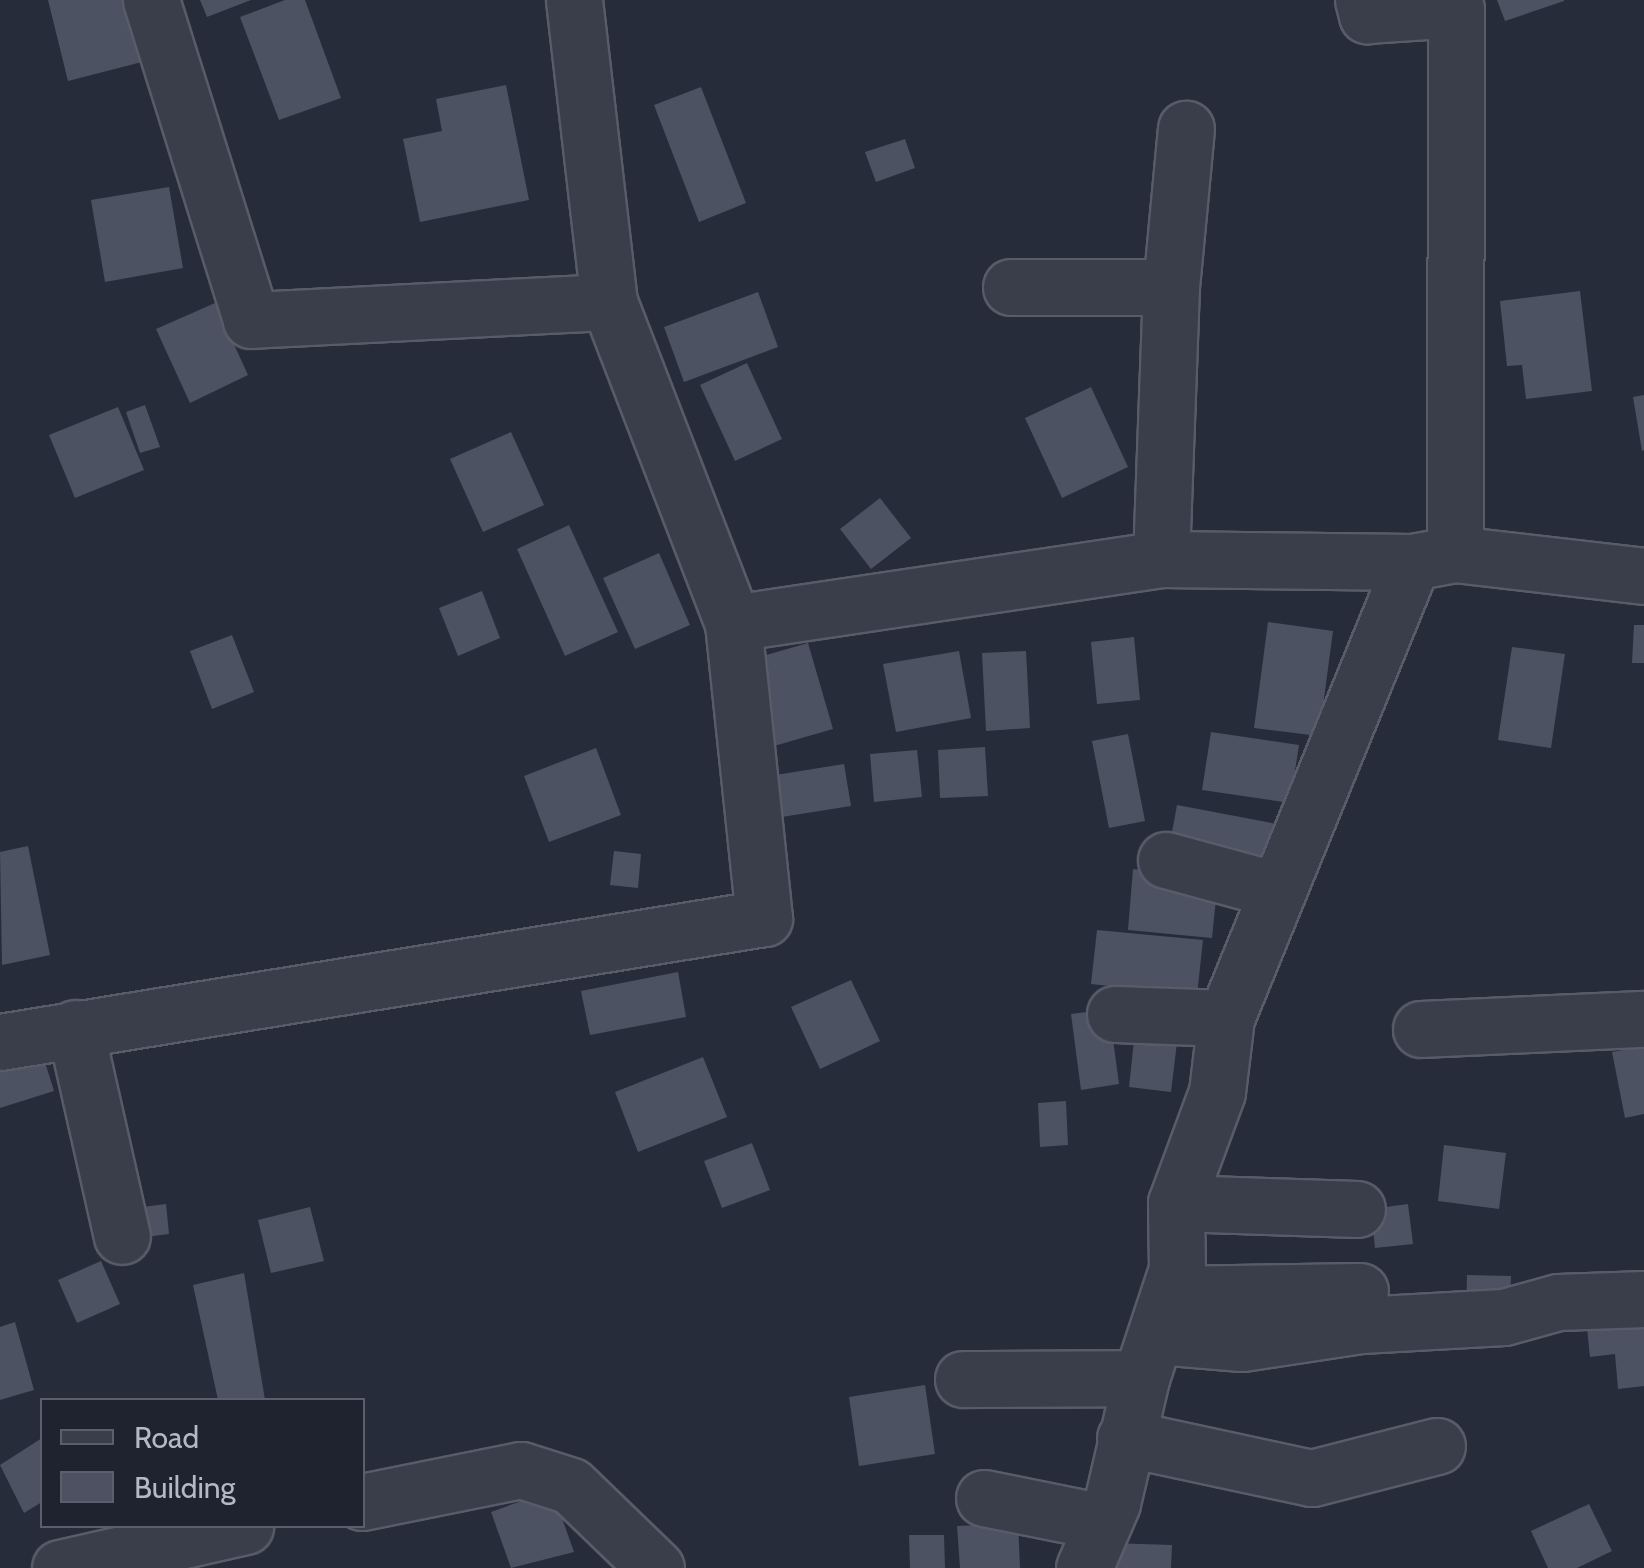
<!DOCTYPE html>
<html>
<head>
<meta charset="utf-8">
<style>
  body { margin:0 }
  #map { position:relative; width:1644px; height:1568px; overflow:hidden; background:#262c3a; font-family:Cabin,sans-serif }
  div>[style] { position:absolute }
  .building>* { inset:0; background:#4d5263 }
  .roads { filter:drop-shadow(2px 0 #585c69) drop-shadow(-2px 0 #585c69) drop-shadow(0 2px #585c69) drop-shadow(0 -2px #585c69) }
  .minor>* { height:55px; margin:-27.5px; padding:0 27.5px; transform-origin:27.5px; border-radius:27.5px; background:#3a3e4b }
  span { translate:-50% -50%; white-space:nowrap; text-align:center; line-height:1.15; -webkit-text-stroke:9px #1f2330; paint-order:stroke }
  .legend { position:absolute; left:40px; top:1398px; width:325px; height:130px; box-sizing:border-box; background:#1f2330; border:2px solid #5b5f6c; margin:0; padding:12px 18px; list-style:none; font-size:30px; color:#b5b9c6 }
  .legend li { display:flex; align-items:center; gap:20px; height:50px }
  .legend b { width:50px; border:2px solid #5b5f6c }
</style>
</head>
<body>
<div id="map">
  <div class="building">
    <div style="clip-path:polygon(48px 0,126px 0,142px 62px,68px 81px)"></div>
    <div style="clip-path:polygon(200px 0,251px 0,207px 17px)"></div>
    <div style="clip-path:polygon(285px 0,305px 0,341px 98px,279px 120px,240px 17px)"></div>
    <div style="clip-path:polygon(1497px 0,1564px 0,1564px 1px,1505px 21px)"></div>
    <div style="clip-path:polygon(506px 85px,529px 200px,420px 222px,403px 139px,442px 131px,436px 99px)"></div>
    <div style="clip-path:polygon(701px 87px,746px 203px,699px 222px,654px 105px)"></div>
    <div style="clip-path:polygon(905px 139px,915px 168px,876px 182px,865px 152px)"></div>
    <div style="clip-path:polygon(169px 187px,183px 268px,105px 282px,91px 200px)"></div>
    <div style="clip-path:polygon(1580px 291px,1592px 391px,1526px 399px,1522px 365px,1507px 366px,1500px 301px)"></div>
    <div style="clip-path:polygon(758px 292px,778px 347px,684px 382px,664px 327px)"></div>
    <div style="clip-path:polygon(215px 303px,248px 375px,190px 403px,156px 329px)"></div>
    <div style="clip-path:polygon(747px 363px,782px 439px,735px 461px,700px 385px)"></div>
    <div style="clip-path:polygon(1091px 387px,1128px 467px,1062px 498px,1025px 418px)"></div>
    <div style="clip-path:polygon(1644px 395px,1644px 450px,1642px 451px,1633px 397px)"></div>
    <div style="clip-path:polygon(145px 405px,160px 447px,140px 453px,126px 412px)"></div>
    <div style="clip-path:polygon(118px 407px,144px 470px,75px 498px,49px 435px)"></div>
    <div style="clip-path:polygon(511px 432px,544px 505px,483px 532px,450px 459px)"></div>
    <div style="clip-path:polygon(880px 498px,911px 538px,871px 569px,840px 529px)"></div>
    <div style="clip-path:polygon(569px 525px,618px 632px,565px 656px,517px 549px)"></div>
    <div style="clip-path:polygon(659px 553px,690px 625px,635px 649px,603px 578px)"></div>
    <div style="clip-path:polygon(482px 591px,500px 638px,458px 656px,439px 608px)"></div>
    <div style="clip-path:polygon(1268px 622px,1333px 631px,1319px 736px,1254px 728px)"></div>
    <div style="clip-path:polygon(1634px 625px,1644px 625px,1644px 663px,1632px 663px)"></div>
    <div style="clip-path:polygon(232px 635px,254px 692px,212px 709px,190px 651px)"></div>
    <div style="clip-path:polygon(1134px 637px,1140px 700px,1097px 704px,1091px 642px)"></div>
    <div style="clip-path:polygon(808px 643px,833px 729px,774px 746px,749px 660px)"></div>
    <div style="clip-path:polygon(1512px 647px,1565px 654px,1551px 748px,1498px 740px)"></div>
    <div style="clip-path:polygon(959px 651px,971px 718px,896px 732px,883px 664px)"></div>
    <div style="clip-path:polygon(1026px 651px,1030px 728px,986px 731px,982px 653px)"></div>
    <div style="clip-path:polygon(1211px 732px,1299px 745px,1290px 803px,1202px 790px)"></div>
    <div style="clip-path:polygon(1128px 734px,1145px 821px,1109px 828px,1092px 741px)"></div>
    <div style="clip-path:polygon(985px 747px,988px 796px,940px 798px,938px 750px)"></div>
    <div style="clip-path:polygon(596px 748px,621px 815px,549px 842px,524px 776px)"></div>
    <div style="clip-path:polygon(917px 750px,922px 797px,874px 802px,870px 754px)"></div>
    <div style="clip-path:polygon(844px 764px,851px 806px,769px 819px,763px 777px)"></div>
    <div style="clip-path:polygon(1177px 805px,1277px 824px,1268px 872px,1168px 854px)"></div>
    <div style="clip-path:polygon(28px 846px,50px 955px,2px 965px,0 852px)"></div>
    <div style="clip-path:polygon(614px 851px,641px 854px,638px 888px,610px 885px)"></div>
    <div style="clip-path:polygon(1133px 869px,1218px 878px,1212px 938px,1128px 930px)"></div>
    <div style="clip-path:polygon(1097px 930px,1203px 940px,1197px 995px,1091px 984px)"></div>
    <div style="clip-path:polygon(678px 972px,686px 1017px,590px 1035px,581px 991px)"></div>
    <div style="clip-path:polygon(851px 980px,880px 1041px,820px 1069px,791px 1007px)"></div>
    <div style="clip-path:polygon(1109px 1009px,1119px 1084px,1081px 1090px,1071px 1014px)"></div>
    <div style="clip-path:polygon(1136px 1021px,1179px 1026px,1171px 1092px,1129px 1087px)"></div>
    <div style="clip-path:polygon(40px 1046px,54px 1091px,0 1108px,0 1059px)"></div>
    <div style="clip-path:polygon(1644px 1046px,1644px 1114px,1625px 1118px,1612px 1052px)"></div>
    <div style="clip-path:polygon(703px 1057px,727px 1117px,638px 1152px,615px 1092px)"></div>
    <div style="clip-path:polygon(1066px 1101px,1068px 1145px,1040px 1147px,1038px 1103px)"></div>
    <div style="clip-path:polygon(752px 1143px,770px 1190px,722px 1208px,704px 1161px)"></div>
    <div style="clip-path:polygon(1444px 1145px,1506px 1153px,1499px 1209px,1438px 1201px)"></div>
    <div style="clip-path:polygon(166px 1204px,169px 1234px,138px 1238px,135px 1208px)"></div>
    <div style="clip-path:polygon(1408px 1204px,1413px 1244px,1375px 1248px,1371px 1209px)"></div>
    <div style="clip-path:polygon(310px 1207px,324px 1261px,271px 1273px,258px 1220px)"></div>
    <div style="clip-path:polygon(101px 1261px,120px 1304px,77px 1323px,58px 1280px)"></div>
    <div style="clip-path:polygon(244px 1273px,265px 1400px,218px 1400px,193px 1285px)"></div>
    <div style="clip-path:polygon(1467px 1275px,1511px 1276px,1510px 1311px,1466px 1311px)"></div>
    <div style="clip-path:polygon(1644px 1301px,1644px 1386px,1618px 1389px,1615px 1354px,1590px 1357px,1585px 1308px)"></div>
    <div style="clip-path:polygon(15px 1322px,34px 1390px,0 1400px,0 1327px)"></div>
    <div style="clip-path:polygon(925px 1385px,935px 1454px,859px 1466px,849px 1397px)"></div>
    <div style="clip-path:polygon(42px 1438px,42px 1502px,24px 1513px,0 1465px)"></div>
    <div style="clip-path:polygon(552px 1490px,574px 1552px,511px 1568px,491px 1512px)"></div>
    <div style="clip-path:polygon(1589px 1504px,1612px 1551px,1577px 1568px,1548px 1568px,1531px 1531px)"></div>
    <div style="clip-path:polygon(1018px 1523px,1020px 1568px,960px 1568px,957px 1526px)"></div>
    <div style="clip-path:polygon(909px 1535px,944px 1535px,945px 1568px,910px 1568px)"></div>
    <div style="clip-path:polygon(1110px 1543px,1172px 1545px,1171px 1568px,1110px 1568px)"></div>
  </div>
  <div class="roads">
    <div class="minor">
      <div style="left:151px;top:0;width:335px;rotate:72.6deg"></div>
      <div style="left:251px;top:320px;width:358px;rotate:-2.9deg"></div>
      <div style="left:609px;top:302px;width:344px;rotate:68.9deg"></div>
      <div style="left:733px;top:623px;width:433px;rotate:-8.5deg"></div>
      <div style="left:1161px;top:559px;width:251px;rotate:0.7deg"></div>
      <div style="left:1412px;top:562px;width:44px;rotate:-10.5deg"></div>
      <div style="left:1455px;top:554px;width:190px;rotate:6.6deg"></div>
      <div style="left:574px;top:0;width:304px;rotate:83.4deg"></div>
      <div style="left:1363px;top:0;width:16px;rotate:75deg"></div>
      <div style="left:1367px;top:15px;width:89px;rotate:-3.9deg"></div>
      <div style="left:1456px;top:9px;width:545px;rotate:90.11deg"></div>
      <div style="left:1011px;top:287px;width:160px"></div>
      <div style="left:1161px;top:559px;width:272px;rotate:-87.9deg"></div>
      <div style="left:1171px;top:287px;width:159px;rotate:-84.6deg"></div>
      <div style="left:1166px;top:860px;width:111px;rotate:15.2deg"></div>
      <div style="left:1115px;top:1014px;width:111px;rotate:2.1deg"></div>
      <div style="left:75px;top:1028px;width:213px;rotate:77.3deg"></div>
      <div style="left:1421px;top:1029px;width:223px;rotate:-2.6deg"></div>
      <div style="left:0;top:1042px;width:774px;rotate:-9.22deg"></div>
      <div style="left:764px;top:918px;width:297px;rotate:-96deg"></div>
      <div style="left:1176px;top:1203px;width:181px;rotate:1.9deg"></div>
      <div style="left:1169px;top:1294px;width:191px;rotate:-0.9deg"></div>
      <div style="left:1158px;top:1336px;width:84px;rotate:4.8deg"></div>
      <div style="left:1242px;top:1343px;width:120px;rotate:-8.6deg"></div>
      <div style="left:1361px;top:1325px;width:143px;rotate:-3.2deg"></div>
      <div style="left:1504px;top:1317px;width:56px;rotate:-15.5deg"></div>
      <div style="left:1558px;top:1302px;width:86px;rotate:-2deg"></div>
      <div style="left:963px;top:1379px;width:178px;rotate:-0.3deg"></div>
      <div style="left:1125px;top:1438px;width:191px;rotate:12.1deg"></div>
      <div style="left:1312px;top:1478px;width:129px;rotate:-14.4deg"></div>
      <div style="left:984px;top:1498px;width:121px;rotate:11.4deg"></div>
      <div style="left:362px;top:1502px;width:162px;rotate:-11.4deg"></div>
      <div style="left:521px;top:1470px;width:52px;rotate:17.7deg"></div>
      <div style="left:571px;top:1486px;width:118px;rotate:44deg"></div>
      <div style="left:60px;top:1568px;width:190px;rotate:-12.8deg"></div>
      <div style="left:1084px;top:1568px;width:71px;rotate:-66.7deg"></div>
      <div style="left:1112px;top:1503px;width:128px;rotate:-76.9deg"></div>
      <div style="left:1141px;top:1378px;width:115px;rotate:-71.7deg"></div>
      <div style="left:1177px;top:1269px;width:66px;rotate:-90.9deg"></div>
      <div style="left:1176px;top:1203px;width:118px;rotate:-69.7deg"></div>
      <div style="left:1217px;top:1092px;width:75px;rotate:-83.1deg"></div>
      <div style="left:1226px;top:1018px;width:492px;rotate:-67.8deg"></div>
    </div>
  </div>
  <ul class="legend">
  <li><b style="height:12px;background:#3a3e4b"></b>Road</li>
  <li><b style="height:28px;background:#4d5263"></b>Building</li>
  </ul>
</div>
</body>
</html>
